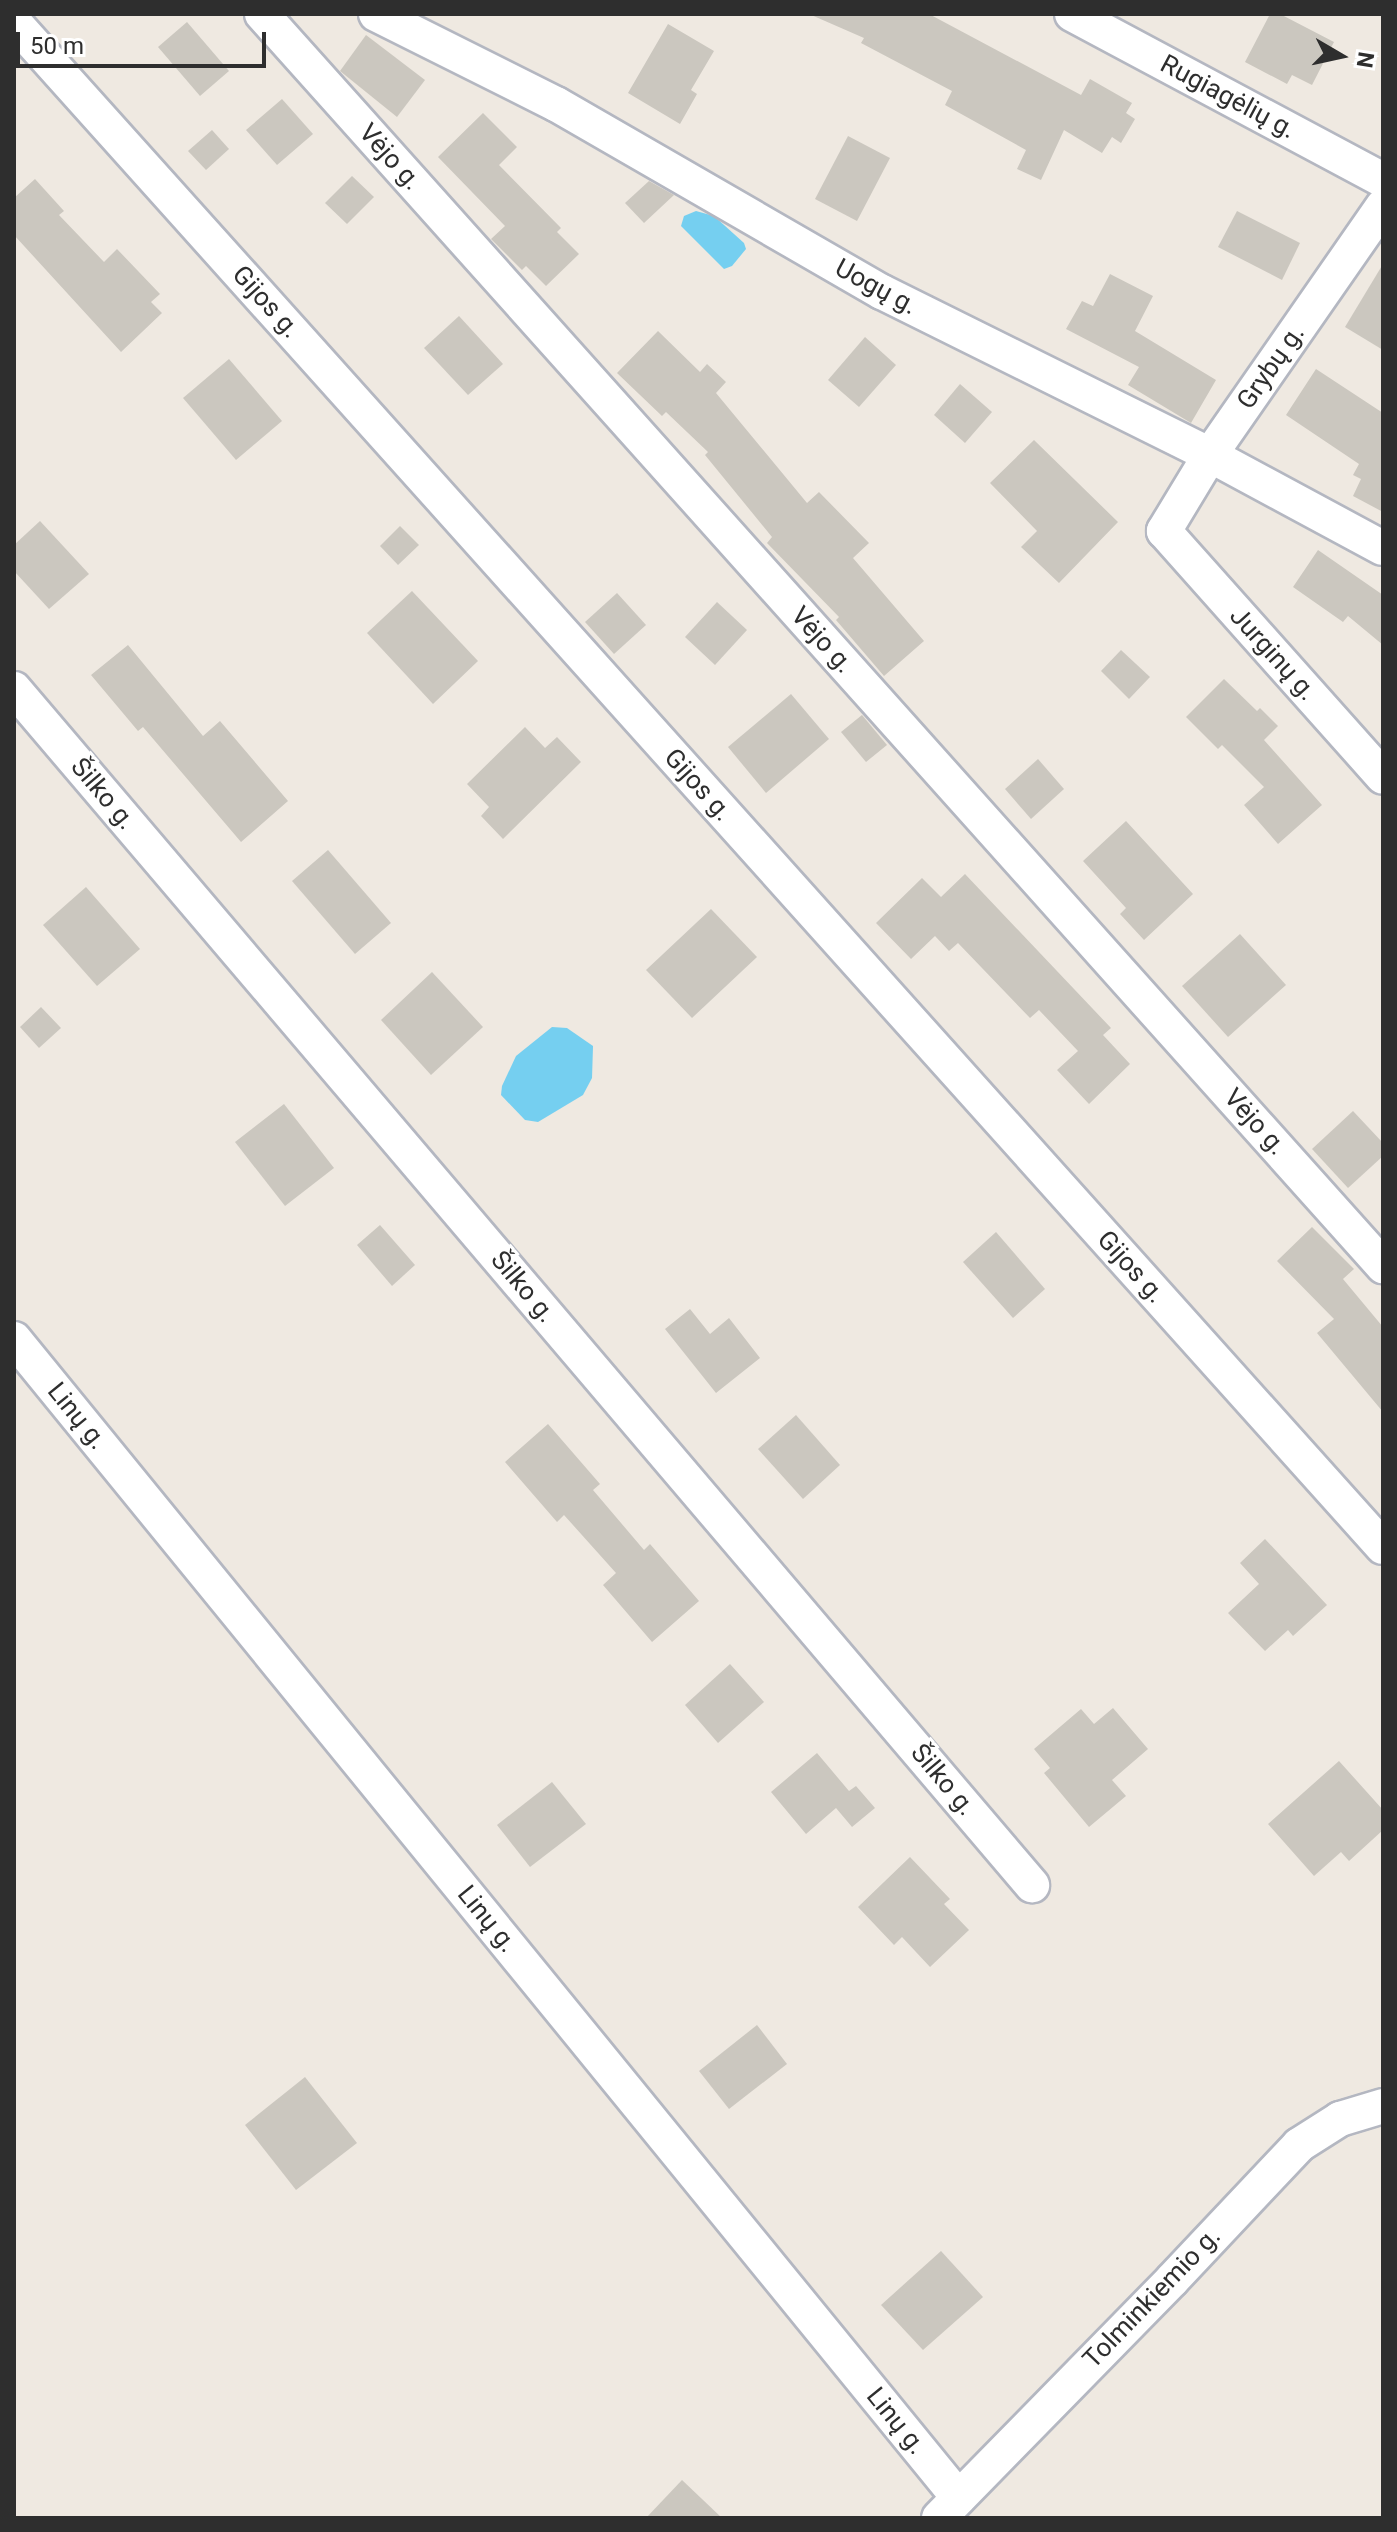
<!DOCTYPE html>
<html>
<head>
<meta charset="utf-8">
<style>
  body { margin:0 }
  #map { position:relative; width:1397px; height:2532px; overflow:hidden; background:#efe9e1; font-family:Roboto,sans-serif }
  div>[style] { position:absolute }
  .water>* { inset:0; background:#75cff0 }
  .building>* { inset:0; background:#cbc7bf }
  .roads { filter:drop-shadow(2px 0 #b4b7c1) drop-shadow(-2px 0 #b4b7c1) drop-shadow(0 2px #b4b7c1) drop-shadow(0 -2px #b4b7c1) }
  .street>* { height:34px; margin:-17px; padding:0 17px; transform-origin:17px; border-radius:17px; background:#fff }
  span { translate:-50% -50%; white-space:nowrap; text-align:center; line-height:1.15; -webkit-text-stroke:6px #fff; paint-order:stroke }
  .street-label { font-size:26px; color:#2e2e2e }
  .frame { position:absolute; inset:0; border:16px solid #2e2e2e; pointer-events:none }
  .north { position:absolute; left:1301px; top:16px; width:80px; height:80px; -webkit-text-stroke:6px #fff; paint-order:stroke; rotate:99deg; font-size:22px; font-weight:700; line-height:32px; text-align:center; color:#2e2e2e }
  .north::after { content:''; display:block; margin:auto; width:28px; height:36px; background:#2e2e2e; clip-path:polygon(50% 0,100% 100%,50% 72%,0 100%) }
  .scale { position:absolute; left:16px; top:32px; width:250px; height:36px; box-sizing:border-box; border:4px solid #2e2e2e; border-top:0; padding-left:10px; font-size:24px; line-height:28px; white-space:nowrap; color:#2e2e2e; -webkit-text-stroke:6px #fff; paint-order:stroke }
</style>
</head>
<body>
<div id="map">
  <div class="water">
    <div style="clip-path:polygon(696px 211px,714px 216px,744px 243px,746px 249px,732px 266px,724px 269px,681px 226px,684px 216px)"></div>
    <div style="clip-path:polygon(552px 1027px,567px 1028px,593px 1046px,592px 1078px,583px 1095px,538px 1122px,525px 1120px,501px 1095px,502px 1086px,516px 1056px)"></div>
  </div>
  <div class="building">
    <div style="clip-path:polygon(809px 14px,929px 14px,1081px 95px,1090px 79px,1132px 103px,1126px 113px,1135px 119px,1121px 143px,1112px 137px,1102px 153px,1064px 130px,1041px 180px,1017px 169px,1026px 150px,945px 105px,952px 91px,861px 43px,864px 38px)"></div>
    <div style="clip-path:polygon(1270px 14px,1280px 14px,1334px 42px,1312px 85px,1292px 75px,1287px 84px,1245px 62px)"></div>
    <div style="clip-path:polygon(187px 22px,229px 71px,200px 96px,158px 47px)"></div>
    <div style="clip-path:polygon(668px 24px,714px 51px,691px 90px,697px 94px,680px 124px,628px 93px)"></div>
    <div style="clip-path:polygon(366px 35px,425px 80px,397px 117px,340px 71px)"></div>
    <div style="clip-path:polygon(282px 99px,313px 134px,277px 165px,246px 130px)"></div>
    <div style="clip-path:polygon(483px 113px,517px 147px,499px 165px,561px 228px,557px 232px,579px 254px,546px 286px,526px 266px,522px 270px,491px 239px,505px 226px,438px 157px)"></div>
    <div style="clip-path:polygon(212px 130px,229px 149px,206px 170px,188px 151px)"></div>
    <div style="clip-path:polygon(848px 136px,890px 158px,857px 221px,815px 199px)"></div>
    <div style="clip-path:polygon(352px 176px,374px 197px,347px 224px,325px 203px)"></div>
    <div style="clip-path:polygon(35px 179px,64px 211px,59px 215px,104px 262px,117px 249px,160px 294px,151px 302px,162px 313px,121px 352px,14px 235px,14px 198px)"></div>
    <div style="clip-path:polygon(649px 181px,674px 195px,644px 223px,625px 203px)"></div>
    <div style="clip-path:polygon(1237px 211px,1300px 243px,1282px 280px,1218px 247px)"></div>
    <div style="clip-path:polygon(1383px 264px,1383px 350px,1345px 327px)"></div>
    <div style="clip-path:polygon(1110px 274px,1153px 296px,1135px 331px,1216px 380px,1191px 423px,1128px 385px,1139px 367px,1066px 329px,1082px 301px,1093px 306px)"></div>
    <div style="clip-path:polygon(459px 316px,503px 364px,468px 395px,424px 348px)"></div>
    <div style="clip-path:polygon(658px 331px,700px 372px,707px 364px,726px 382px,716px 393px,807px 503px,819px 492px,869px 543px,853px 558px,924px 641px,884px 676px,836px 620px,839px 617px,767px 543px,772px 537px,705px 455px,708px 452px,666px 412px,662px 416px,617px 373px)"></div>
    <div style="clip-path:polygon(865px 337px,896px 365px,859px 407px,828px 380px)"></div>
    <div style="clip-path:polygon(229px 359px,282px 421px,236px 460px,183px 398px)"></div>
    <div style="clip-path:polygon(1316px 369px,1383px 413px,1383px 512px,1353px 496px,1361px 479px,1353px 475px,1359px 464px,1286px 415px)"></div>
    <div style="clip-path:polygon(960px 384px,992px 412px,965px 443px,934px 415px)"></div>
    <div style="clip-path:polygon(1034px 440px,1118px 522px,1059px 583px,1021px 547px,1037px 531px,990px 483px)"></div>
    <div style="clip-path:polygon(40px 521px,89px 574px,49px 609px,14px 571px,14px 545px)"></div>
    <div style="clip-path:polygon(400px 526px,419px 545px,398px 565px,380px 546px)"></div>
    <div style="clip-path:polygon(1318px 550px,1383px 595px,1383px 645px,1348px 616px,1343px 622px,1293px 587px)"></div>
    <div style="clip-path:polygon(412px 591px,478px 661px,433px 704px,367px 633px)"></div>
    <div style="clip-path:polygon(617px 593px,646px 625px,614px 654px,585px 622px)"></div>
    <div style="clip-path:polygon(717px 602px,747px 630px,715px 665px,685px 637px)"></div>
    <div style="clip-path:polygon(128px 645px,203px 736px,220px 721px,288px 801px,241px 842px,143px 727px,138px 731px,91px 675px)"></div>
    <div style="clip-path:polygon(1121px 650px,1150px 677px,1129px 699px,1101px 671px)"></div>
    <div style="clip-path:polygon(1224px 679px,1257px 711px,1260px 708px,1278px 726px,1264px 740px,1322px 805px,1278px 844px,1244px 805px,1264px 787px,1222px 745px,1218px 749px,1186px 717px)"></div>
    <div style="clip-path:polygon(791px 694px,829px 739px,766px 793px,728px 747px)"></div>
    <div style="clip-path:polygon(862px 715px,887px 745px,866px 762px,841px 732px)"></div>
    <div style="clip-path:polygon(525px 727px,545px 748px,557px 737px,581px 762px,503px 839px,481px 816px,489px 807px,467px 784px)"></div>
    <div style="clip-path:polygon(1038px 759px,1064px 789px,1031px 819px,1005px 789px)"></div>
    <div style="clip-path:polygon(1126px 821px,1193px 894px,1144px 940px,1120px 914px,1126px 908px,1083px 861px)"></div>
    <div style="clip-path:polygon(328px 850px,391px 923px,355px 954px,292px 881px)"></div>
    <div style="clip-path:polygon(965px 874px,1111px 1028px,1103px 1035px,1130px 1064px,1089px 1104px,1057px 1070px,1078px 1051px,1039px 1010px,1030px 1018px,958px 943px,949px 951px,935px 936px,911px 959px,876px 923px,922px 878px,941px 897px)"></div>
    <div style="clip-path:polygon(86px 887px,140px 949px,97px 986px,43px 925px)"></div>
    <div style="clip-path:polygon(711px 909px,757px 957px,692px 1018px,646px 970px)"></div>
    <div style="clip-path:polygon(1240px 934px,1286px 985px,1228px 1037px,1182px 986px)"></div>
    <div style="clip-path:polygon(432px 972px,483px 1027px,431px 1075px,381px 1020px)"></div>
    <div style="clip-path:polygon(41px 1007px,61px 1028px,39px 1048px,20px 1027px)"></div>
    <div style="clip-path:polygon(284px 1104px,334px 1168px,285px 1206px,235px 1142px)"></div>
    <div style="clip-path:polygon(1353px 1111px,1383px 1143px,1383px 1156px,1348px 1188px,1312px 1149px)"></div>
    <div style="clip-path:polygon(380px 1225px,415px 1265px,392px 1286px,357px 1245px)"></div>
    <div style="clip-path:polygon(1312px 1227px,1354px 1269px,1343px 1279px,1383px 1327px,1383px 1412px,1317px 1333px,1334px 1319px,1277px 1261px)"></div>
    <div style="clip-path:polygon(996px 1232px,1045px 1289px,1013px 1318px,963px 1262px)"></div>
    <div style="clip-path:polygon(690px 1309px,710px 1334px,729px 1318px,760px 1358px,716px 1393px,665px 1329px)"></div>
    <div style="clip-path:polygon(796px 1415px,840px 1465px,803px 1499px,758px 1449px)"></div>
    <div style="clip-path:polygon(548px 1424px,600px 1484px,593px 1490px,644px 1550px,650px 1544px,699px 1601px,652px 1642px,603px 1585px,616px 1573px,564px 1515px,557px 1522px,505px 1462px)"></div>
    <div style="clip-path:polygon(1265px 1539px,1327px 1605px,1293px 1636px,1288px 1630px,1265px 1651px,1228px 1613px,1259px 1584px,1240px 1563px)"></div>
    <div style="clip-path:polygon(730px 1664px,764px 1702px,718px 1743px,685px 1705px)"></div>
    <div style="clip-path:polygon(1113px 1708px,1148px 1749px,1112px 1780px,1126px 1796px,1089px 1827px,1044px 1773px,1050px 1768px,1034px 1749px,1081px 1709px,1094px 1724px)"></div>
    <div style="clip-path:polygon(817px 1753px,849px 1791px,856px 1786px,875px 1808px,852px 1827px,836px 1808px,806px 1834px,771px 1792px)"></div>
    <div style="clip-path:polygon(1339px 1761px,1383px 1810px,1383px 1830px,1349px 1861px,1341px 1852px,1314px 1876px,1268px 1824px)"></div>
    <div style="clip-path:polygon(552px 1782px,586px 1824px,530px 1867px,497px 1825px)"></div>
    <div style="clip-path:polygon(910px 1857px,950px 1899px,944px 1904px,969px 1930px,930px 1967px,902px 1937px,894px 1945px,858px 1907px)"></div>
    <div style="clip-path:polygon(757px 2025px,787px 2064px,729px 2109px,699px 2071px)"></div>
    <div style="clip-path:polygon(305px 2077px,357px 2143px,296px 2190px,245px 2125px)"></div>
    <div style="clip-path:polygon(941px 2251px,983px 2297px,923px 2350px,881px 2305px)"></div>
    <div style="clip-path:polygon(682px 2480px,722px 2518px,646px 2518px)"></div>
  </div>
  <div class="roads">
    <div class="street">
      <div style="left:262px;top:14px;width:1681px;rotate:48.16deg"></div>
      <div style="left:376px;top:14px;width:201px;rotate:26.6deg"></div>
      <div style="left:556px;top:104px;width:376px;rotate:30deg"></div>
      <div style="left:882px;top:292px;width:366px;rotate:26.4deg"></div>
      <div style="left:1210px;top:455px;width:196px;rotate:28.3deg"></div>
      <div style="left:1072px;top:14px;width:353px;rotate:28.1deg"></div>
      <div style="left:14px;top:22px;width:2049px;rotate:48.09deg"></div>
      <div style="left:1383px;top:206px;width:303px;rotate:124.8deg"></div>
      <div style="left:1210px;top:455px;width:89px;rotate:121.2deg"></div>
      <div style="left:1164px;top:531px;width:329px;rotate:48.3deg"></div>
      <div style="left:14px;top:689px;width:1571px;rotate:49.6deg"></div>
      <div style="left:14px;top:1339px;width:1495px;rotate:50.81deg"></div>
      <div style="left:939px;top:2518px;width:333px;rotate:-45.6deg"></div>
      <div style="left:1172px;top:2280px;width:185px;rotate:-46.7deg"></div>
      <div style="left:1299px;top:2145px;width:49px;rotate:-32.4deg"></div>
      <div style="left:1340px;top:2119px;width:45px;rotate:-16.8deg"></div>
    </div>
  </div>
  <div class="street-label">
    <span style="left:1228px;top:97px;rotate:28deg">Rugiagėlių g.</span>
    <span style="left:390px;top:157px;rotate:48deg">Vėjo g.</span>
    <span style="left:876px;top:287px;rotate:28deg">Uogų g.</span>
    <span style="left:266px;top:302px;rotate:48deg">Gijos g.</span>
    <span style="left:1271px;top:367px;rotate:-55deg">Grybų g.</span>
    <span style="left:822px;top:640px;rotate:48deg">Vėjo g.</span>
    <span style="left:1273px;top:654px;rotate:48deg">Jurginų g.</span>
    <span style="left:698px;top:785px;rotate:48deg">Gijos g.</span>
    <span style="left:103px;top:794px;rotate:50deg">Šilko g.</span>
    <span style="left:1255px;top:1122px;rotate:48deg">Vėjo g.</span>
    <span style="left:1131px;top:1267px;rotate:48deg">Gijos g.</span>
    <span style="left:523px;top:1287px;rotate:50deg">Šilko g.</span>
    <span style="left:77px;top:1416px;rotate:51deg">Linų g.</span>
    <span style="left:943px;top:1780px;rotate:50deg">Šilko g.</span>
    <span style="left:487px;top:1919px;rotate:51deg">Linų g.</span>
    <span style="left:1152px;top:2298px;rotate:-46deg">Tolminkiemio g.</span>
    <span style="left:896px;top:2421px;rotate:51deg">Linų g.</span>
  </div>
  <div class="frame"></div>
  <div class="north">N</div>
  <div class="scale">50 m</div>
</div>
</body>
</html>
